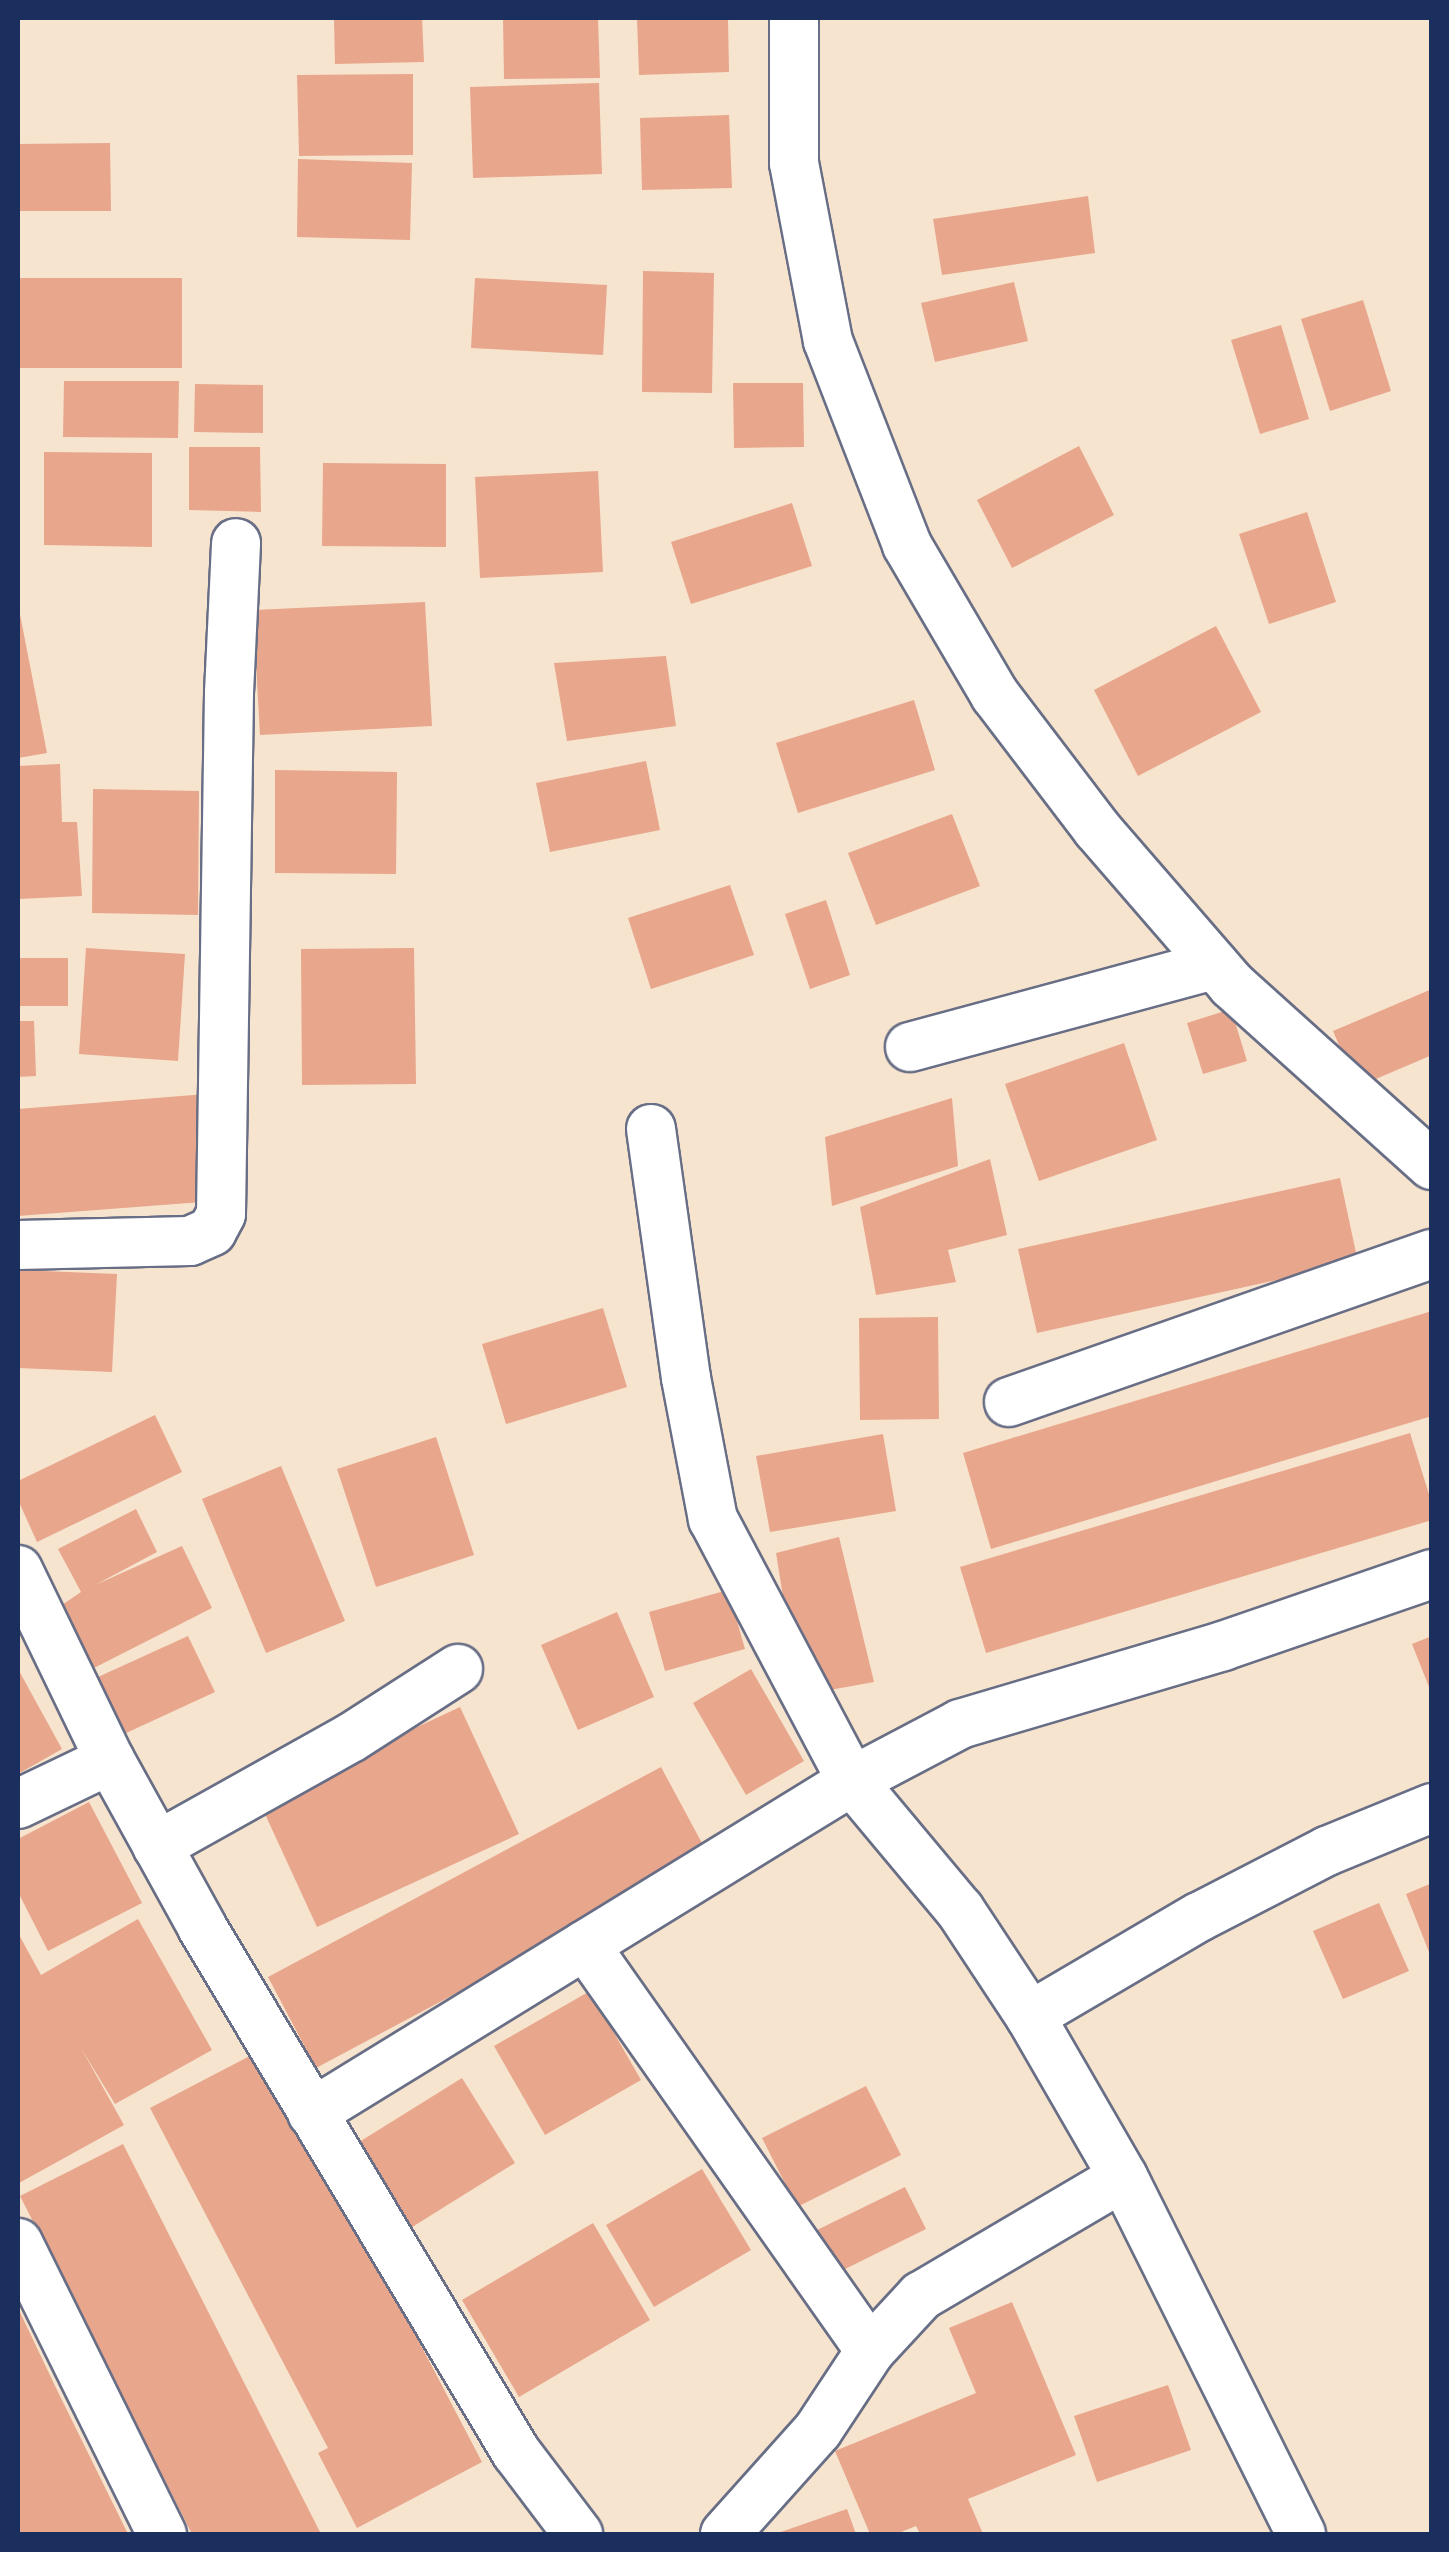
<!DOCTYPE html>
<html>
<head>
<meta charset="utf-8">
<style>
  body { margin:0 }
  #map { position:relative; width:1449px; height:2552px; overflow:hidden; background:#f7e4ce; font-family:"Patrick Hand",sans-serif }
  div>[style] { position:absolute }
  .building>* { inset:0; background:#e8a68c }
  .roads { filter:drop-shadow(2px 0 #686e85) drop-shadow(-2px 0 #686e85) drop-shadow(0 2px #686e85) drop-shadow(0 -2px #686e85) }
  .minor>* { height:48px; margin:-24px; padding:0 24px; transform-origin:24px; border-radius:24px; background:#fff }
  span { translate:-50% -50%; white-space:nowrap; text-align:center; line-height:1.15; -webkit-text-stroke:8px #fdfcf7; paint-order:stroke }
  .frame { position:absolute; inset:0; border:20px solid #1b2f5e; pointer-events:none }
</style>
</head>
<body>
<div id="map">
  <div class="building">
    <div style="clip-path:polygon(334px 18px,422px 18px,424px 62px,335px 64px)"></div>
    <div style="clip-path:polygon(503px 18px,598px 18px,600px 78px,504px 79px)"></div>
    <div style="clip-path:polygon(637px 18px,728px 18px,729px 72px,639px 75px)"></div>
    <div style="clip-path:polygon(413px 74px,413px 155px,299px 156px,297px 75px)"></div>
    <div style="clip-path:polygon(599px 83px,602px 174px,473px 178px,470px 87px)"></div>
    <div style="clip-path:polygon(729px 115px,732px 188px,642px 190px,640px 118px)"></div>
    <div style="clip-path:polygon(110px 143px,111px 211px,18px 211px,18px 144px)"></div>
    <div style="clip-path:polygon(298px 159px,412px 163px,410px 240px,297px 237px)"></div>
    <div style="clip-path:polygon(1088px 196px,1095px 253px,942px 275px,933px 219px)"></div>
    <div style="clip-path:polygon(643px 271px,714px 273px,712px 393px,642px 392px)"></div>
    <div style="clip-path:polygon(18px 278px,182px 278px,182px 368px,18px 368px)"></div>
    <div style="clip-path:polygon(475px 278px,607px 285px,603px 355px,471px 348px)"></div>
    <div style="clip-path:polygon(1014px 282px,1028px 341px,935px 362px,921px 303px)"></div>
    <div style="clip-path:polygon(1363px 300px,1391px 391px,1330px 411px,1301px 319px)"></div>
    <div style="clip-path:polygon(1281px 325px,1309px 419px,1260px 434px,1231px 340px)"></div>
    <div style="clip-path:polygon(64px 381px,179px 381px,178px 438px,63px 437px)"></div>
    <div style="clip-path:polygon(733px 383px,803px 383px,804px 447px,734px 448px)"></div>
    <div style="clip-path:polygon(195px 384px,263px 385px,263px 433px,194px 432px)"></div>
    <div style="clip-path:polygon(1079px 446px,1114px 515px,1012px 568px,977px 500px)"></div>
    <div style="clip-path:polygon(189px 447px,260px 447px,261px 512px,189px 510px)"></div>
    <div style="clip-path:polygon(44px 452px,152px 453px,152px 547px,44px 545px)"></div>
    <div style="clip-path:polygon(323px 463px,446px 464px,446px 547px,322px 546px)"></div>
    <div style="clip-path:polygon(598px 471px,603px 572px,480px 578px,475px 477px)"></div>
    <div style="clip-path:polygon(792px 503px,812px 566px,691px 604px,671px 542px)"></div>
    <div style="clip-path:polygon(1307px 512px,1336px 602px,1269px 624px,1239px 534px)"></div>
    <div style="clip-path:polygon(425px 602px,432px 726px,260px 735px,253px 610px)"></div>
    <div style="clip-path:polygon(18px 604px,47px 753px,18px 758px)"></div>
    <div style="clip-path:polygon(1216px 626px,1261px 712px,1138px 776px,1094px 690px)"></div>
    <div style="clip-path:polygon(666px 656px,676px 726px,567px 741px,554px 663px)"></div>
    <div style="clip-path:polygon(914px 700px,935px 770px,798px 813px,776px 743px)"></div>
    <div style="clip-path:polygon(646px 761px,660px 830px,550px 852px,536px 783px)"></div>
    <div style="clip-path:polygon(60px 764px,62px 822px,77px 822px,82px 896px,18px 899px,18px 766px)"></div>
    <div style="clip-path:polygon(275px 770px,397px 772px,396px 874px,275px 873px)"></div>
    <div style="clip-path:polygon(93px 789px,199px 791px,198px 915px,92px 913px)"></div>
    <div style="clip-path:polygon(952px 814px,980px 886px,876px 925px,848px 853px)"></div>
    <div style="clip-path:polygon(730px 885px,754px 955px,651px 989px,628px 918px)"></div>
    <div style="clip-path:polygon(826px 900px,850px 975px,810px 989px,785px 914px)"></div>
    <div style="clip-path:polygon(86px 948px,185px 954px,178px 1061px,79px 1054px)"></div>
    <div style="clip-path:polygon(414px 948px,416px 1084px,302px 1085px,301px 949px)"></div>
    <div style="clip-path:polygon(18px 958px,68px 958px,68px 1006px,18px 1006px)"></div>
    <div style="clip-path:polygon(1432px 989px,1432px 1055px,1357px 1087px,1333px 1031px)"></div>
    <div style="clip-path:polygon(1231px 1009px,1247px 1061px,1203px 1074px,1187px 1023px)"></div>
    <div style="clip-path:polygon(18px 1021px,34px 1021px,36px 1076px,18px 1077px)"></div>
    <div style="clip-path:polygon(1124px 1043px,1157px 1140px,1039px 1181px,1005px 1084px)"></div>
    <div style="clip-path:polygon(206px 1094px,215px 1201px,18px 1216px,18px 1109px)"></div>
    <div style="clip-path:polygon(952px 1098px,958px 1166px,832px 1206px,825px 1137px)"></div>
    <div style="clip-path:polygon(990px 1159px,1007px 1235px,948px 1250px,956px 1282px,876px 1295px,860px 1207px)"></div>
    <div style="clip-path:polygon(1340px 1178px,1358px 1262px,1037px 1333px,1018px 1249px)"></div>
    <div style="clip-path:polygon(18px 1270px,117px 1274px,112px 1372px,18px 1368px)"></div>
    <div style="clip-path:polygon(603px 1308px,627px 1387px,506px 1424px,482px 1344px)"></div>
    <div style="clip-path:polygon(1432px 1311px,1432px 1416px,991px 1549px,963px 1453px)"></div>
    <div style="clip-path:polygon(938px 1317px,939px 1419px,860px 1420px,859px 1318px)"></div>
    <div style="clip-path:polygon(155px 1415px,182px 1472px,37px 1542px,18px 1500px,18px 1481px)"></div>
    <div style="clip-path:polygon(1410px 1433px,1432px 1504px,1432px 1520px,986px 1653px,960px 1567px)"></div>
    <div style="clip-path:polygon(883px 1434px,896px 1511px,770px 1532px,756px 1456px)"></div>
    <div style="clip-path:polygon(436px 1437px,474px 1555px,376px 1587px,337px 1469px)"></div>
    <div style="clip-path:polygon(281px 1466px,345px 1621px,266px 1653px,202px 1499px)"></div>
    <div style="clip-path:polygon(136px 1509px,157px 1552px,95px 1585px,182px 1546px,212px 1608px,88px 1671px,56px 1609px,81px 1592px,58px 1549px)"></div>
    <div style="clip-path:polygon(839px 1537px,874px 1682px,813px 1693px,794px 1665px,776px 1553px)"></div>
    <div style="clip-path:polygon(728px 1590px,745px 1649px,665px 1671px,649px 1612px)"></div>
    <div style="clip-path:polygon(617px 1612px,654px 1697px,578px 1730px,541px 1645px)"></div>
    <div style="clip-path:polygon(188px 1636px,215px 1692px,124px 1734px,98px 1677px)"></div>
    <div style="clip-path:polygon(1432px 1636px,1432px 1692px,1431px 1692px,1412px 1644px)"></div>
    <div style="clip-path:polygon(18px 1669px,62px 1749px,18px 1774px)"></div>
    <div style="clip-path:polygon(751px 1669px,804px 1761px,746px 1795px,693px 1703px)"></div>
    <div style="clip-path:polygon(460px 1707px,519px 1834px,317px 1927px,259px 1801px)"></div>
    <div style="clip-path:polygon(661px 1767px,710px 1858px,316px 2068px,268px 1977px)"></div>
    <div style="clip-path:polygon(89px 1802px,142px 1903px,48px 1951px,18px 1892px,18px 1839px)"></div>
    <div style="clip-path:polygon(1432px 1883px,1432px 1957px,1431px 1957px,1406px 1894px)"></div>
    <div style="clip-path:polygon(1379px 1903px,1409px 1971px,1343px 1999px,1313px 1931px)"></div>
    <div style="clip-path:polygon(138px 1919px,212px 2050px,115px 2104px,81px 2048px,124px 2125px,19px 2183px,18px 1933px,41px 1975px)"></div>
    <div style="clip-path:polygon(590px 1991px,641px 2080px,545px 2135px,494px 2046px)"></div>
    <div style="clip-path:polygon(265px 2048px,482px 2462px,357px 2528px,318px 2453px,328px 2448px,150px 2108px)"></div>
    <div style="clip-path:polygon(462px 2078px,515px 2163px,409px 2229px,356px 2144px)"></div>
    <div style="clip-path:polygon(866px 2086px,901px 2155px,797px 2207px,762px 2138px)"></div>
    <div style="clip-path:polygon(123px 2144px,321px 2534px,192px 2534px,20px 2196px)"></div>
    <div style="clip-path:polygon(702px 2169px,751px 2250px,654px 2307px,606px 2225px)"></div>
    <div style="clip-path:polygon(905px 2187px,926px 2229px,839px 2272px,817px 2230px)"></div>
    <div style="clip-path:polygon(593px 2223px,650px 2320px,519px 2397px,462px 2300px)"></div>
    <div style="clip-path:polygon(1012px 2302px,1076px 2455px,968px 2499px,983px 2534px,920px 2534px,916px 2526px,896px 2534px,870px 2534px,835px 2451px,976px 2393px,949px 2328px)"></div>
    <div style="clip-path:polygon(18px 2308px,57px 2390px,128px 2534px,18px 2534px)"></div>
    <div style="clip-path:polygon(1168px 2385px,1191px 2450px,1097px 2482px,1074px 2416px)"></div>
    <div style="clip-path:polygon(847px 2509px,856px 2534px,775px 2534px)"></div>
  </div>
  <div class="roads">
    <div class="minor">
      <div style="left:794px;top:18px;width:145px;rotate:90deg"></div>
      <div style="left:794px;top:163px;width:181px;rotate:79.2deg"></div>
      <div style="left:828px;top:341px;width:219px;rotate:68.8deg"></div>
      <div style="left:907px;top:545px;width:174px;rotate:59.6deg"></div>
      <div style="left:995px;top:695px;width:168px;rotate:52.7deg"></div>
      <div style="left:1097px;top:829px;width:206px;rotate:49.1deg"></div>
      <div style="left:1232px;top:985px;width:269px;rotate:42deg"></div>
      <div style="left:910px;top:1047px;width:315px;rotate:-15.1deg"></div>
      <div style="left:651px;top:1129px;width:251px;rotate:82deg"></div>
      <div style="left:686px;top:1378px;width:144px;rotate:79.2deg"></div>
      <div style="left:713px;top:1519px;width:297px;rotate:62.1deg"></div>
      <div style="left:852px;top:1781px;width:168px;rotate:50.1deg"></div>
      <div style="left:960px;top:1910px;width:127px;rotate:56.6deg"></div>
      <div style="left:1030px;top:2016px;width:186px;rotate:60deg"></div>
      <div style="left:1123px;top:2177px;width:399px;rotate:63.5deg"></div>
      <div style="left:18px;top:1245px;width:172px;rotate:-1.3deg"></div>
      <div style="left:190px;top:1241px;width:24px;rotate:-24deg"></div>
      <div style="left:212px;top:1231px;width:19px;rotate:-62deg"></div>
      <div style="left:221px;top:1214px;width:521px;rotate:-89.12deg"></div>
      <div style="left:229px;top:693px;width:150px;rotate:-87.3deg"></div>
      <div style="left:1009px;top:1402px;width:448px;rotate:-19.3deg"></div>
      <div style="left:18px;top:1570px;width:211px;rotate:64.2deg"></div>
      <div style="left:110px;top:1760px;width:191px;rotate:61.1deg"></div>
      <div style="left:202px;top:1927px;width:612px;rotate:59.12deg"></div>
      <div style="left:516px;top:2452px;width:103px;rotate:52.9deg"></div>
      <div style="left:18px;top:1804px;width:102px;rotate:-25.6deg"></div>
      <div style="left:157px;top:1846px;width:223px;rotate:-29.2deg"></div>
      <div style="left:352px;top:1737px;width:126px;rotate:-32.7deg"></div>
      <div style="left:585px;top:1945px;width:496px;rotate:54.9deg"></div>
      <div style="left:1030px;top:2016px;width:196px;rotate:-30.4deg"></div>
      <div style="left:1199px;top:1917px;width:144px;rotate:-27.3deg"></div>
      <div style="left:1327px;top:1851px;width:113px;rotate:-22.3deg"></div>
      <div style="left:312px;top:2113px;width:634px;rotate:-31.58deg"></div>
      <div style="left:852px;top:1781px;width:122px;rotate:-27.8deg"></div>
      <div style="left:960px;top:1724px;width:274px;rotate:-16.5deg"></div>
      <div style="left:1223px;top:1646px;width:221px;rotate:-19deg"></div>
      <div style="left:18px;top:2243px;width:325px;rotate:63.7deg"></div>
      <div style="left:725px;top:2534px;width:140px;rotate:-48.2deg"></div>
      <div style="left:818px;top:2430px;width:95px;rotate:-56.6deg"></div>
      <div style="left:870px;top:2351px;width:75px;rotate:-47.2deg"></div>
      <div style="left:921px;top:2296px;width:234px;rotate:-30.5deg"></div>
    </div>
  </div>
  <div class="frame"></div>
</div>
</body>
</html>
